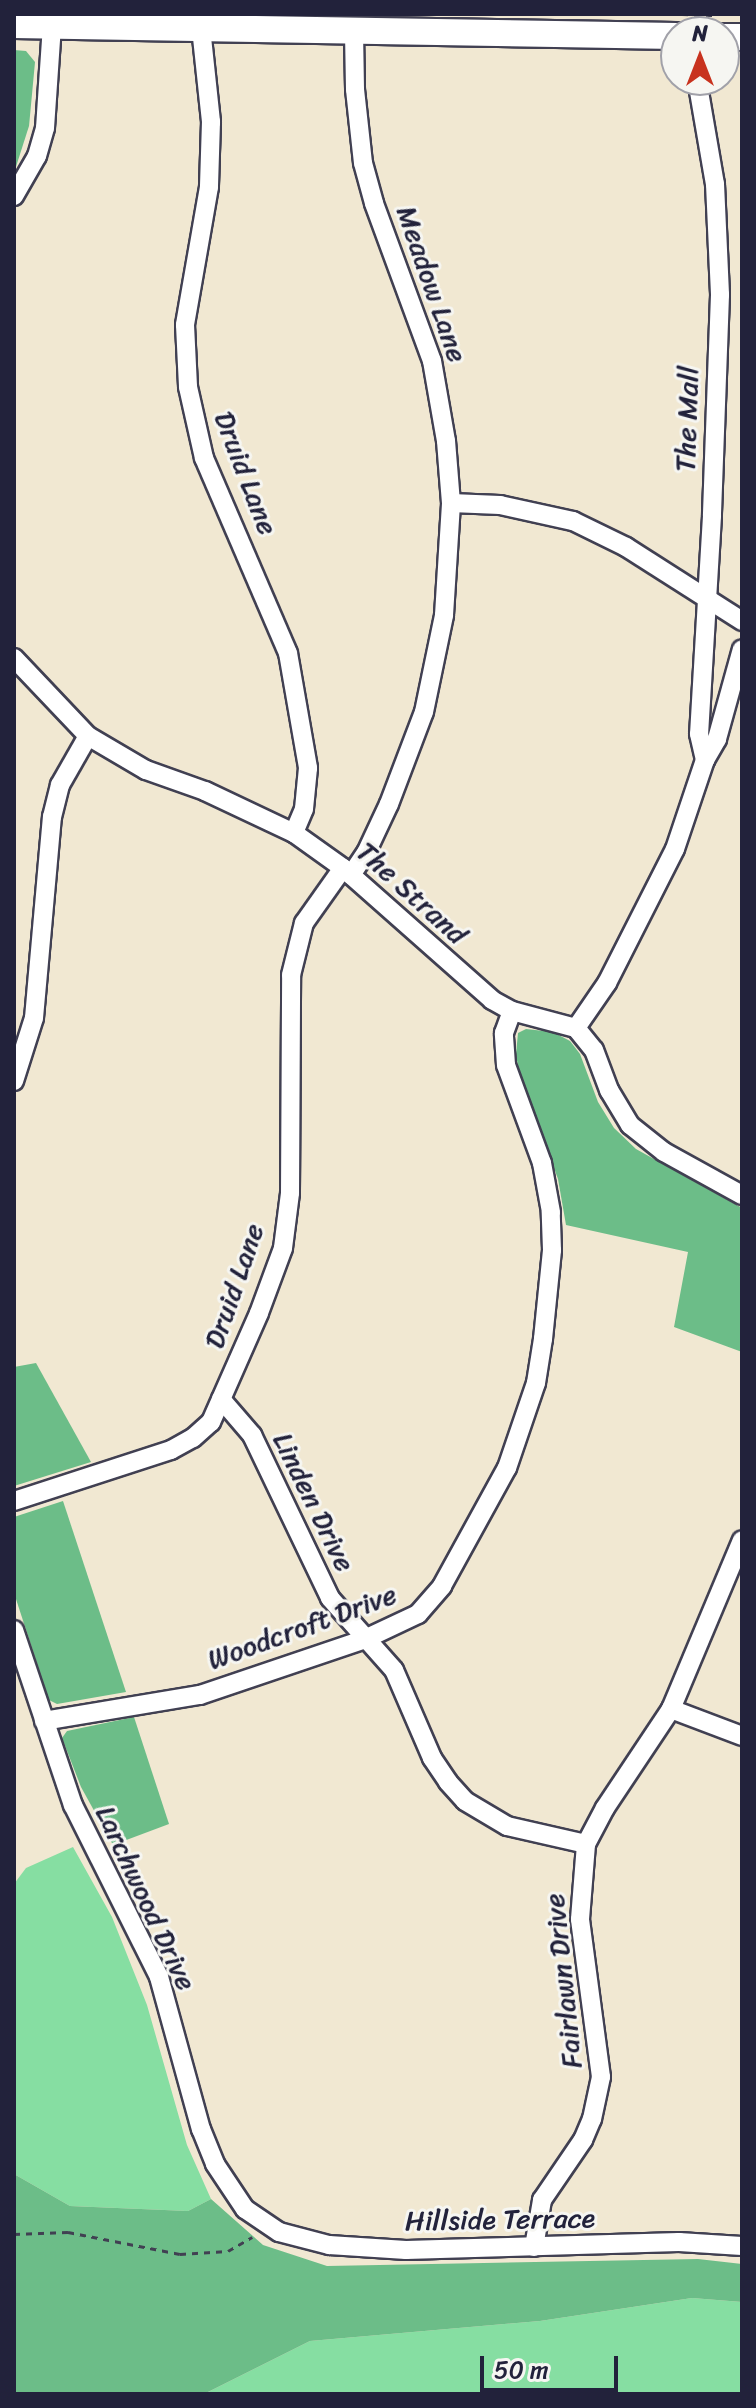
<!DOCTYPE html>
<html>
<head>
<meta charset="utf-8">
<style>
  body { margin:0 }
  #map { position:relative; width:756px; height:2408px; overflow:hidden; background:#f1e8d2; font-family:Sriracha,sans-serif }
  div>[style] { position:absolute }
  .green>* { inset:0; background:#86dea2 }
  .forest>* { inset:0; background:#6cbd88 }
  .path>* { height:3px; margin-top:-1.5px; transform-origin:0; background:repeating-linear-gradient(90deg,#414052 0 6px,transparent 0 12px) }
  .roads { filter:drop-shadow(2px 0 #414052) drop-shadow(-2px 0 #414052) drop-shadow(0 2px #414052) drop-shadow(0 -2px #414052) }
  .minor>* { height:18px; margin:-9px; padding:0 9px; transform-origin:9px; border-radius:9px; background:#fff }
  .secondary>* { height:26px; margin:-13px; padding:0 13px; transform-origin:13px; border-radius:13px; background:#fff }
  span { translate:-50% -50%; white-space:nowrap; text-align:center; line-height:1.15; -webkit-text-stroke:6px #f6f6f2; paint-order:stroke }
  .street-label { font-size:28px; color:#22223b }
  .frame { position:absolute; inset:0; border:16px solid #22223b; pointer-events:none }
  .north { position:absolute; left:660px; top:16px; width:80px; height:80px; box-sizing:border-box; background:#f6f6f2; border:2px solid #a1a1a9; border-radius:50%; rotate:0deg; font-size:22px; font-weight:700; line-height:32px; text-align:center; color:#22223b }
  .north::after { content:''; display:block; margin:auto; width:28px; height:36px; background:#c8321e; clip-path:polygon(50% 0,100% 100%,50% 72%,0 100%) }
  .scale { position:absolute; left:480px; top:2356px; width:138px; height:36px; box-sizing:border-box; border:4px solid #22223b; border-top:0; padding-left:10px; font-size:24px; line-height:28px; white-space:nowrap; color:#22223b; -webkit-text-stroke:6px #f6f6f2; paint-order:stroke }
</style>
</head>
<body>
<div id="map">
  <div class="green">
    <div style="clip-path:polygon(73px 1847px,112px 1917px,147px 2005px,187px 2145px,211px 2199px,188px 2211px,70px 2206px,14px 2174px,14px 1884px,26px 1868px)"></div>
    <div style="clip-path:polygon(692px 2298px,742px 2302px,742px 2394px,204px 2394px,310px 2341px,540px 2321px)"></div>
  </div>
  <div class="forest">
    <div style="clip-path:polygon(14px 50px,26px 51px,35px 62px,29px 126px,14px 173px)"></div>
    <div style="clip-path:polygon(526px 1029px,553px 1032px,570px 1041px,580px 1054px,598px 1102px,614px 1128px,636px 1149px,742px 1208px,742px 1352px,674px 1327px,688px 1252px,566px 1225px,558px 1179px,519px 1073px,516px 1054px,518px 1033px)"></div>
    <div style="clip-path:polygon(36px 1363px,91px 1462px,14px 1486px,14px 1367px)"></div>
    <div style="clip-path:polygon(63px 1501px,126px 1692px,57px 1704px,49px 1700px,14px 1593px,14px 1517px)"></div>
    <div style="clip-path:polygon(134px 1717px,169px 1824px,113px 1845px,81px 1787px,62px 1738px,67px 1731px)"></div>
    <div style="clip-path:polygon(14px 2174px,70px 2206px,188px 2211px,211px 2199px,263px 2245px,327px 2266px,698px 2259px,742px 2264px,742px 2302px,692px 2298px,540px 2321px,310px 2341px,204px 2394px,14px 2394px)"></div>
  </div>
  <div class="path">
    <div style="left:682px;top:14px;width:36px;rotate:2deg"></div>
    <div style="left:14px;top:2234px;width:54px;rotate:-2.1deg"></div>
    <div style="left:68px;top:2232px;width:114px;rotate:11.1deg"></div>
    <div style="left:180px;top:2254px;width:48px;rotate:-3.6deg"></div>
    <div style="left:228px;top:2251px;width:28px;rotate:-30deg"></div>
  </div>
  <div class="roads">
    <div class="minor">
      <div style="left:201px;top:28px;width:95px;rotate:83.9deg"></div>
      <div style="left:211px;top:122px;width:65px;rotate:91.8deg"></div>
      <div style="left:209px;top:187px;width:140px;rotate:99.9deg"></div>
      <div style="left:185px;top:325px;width:62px;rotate:87.2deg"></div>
      <div style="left:188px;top:387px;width:73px;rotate:77.3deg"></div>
      <div style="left:204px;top:458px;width:212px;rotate:66.7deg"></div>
      <div style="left:288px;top:653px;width:117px;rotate:80.1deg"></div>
      <div style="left:308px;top:768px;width:41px;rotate:95.6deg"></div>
      <div style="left:304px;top:809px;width:26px;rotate:113deg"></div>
      <div style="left:697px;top:80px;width:106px;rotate:80.2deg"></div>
      <div style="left:715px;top:184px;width:111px;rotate:87.4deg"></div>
      <div style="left:720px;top:295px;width:221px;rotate:92.1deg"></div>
      <div style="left:712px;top:516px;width:218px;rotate:93.4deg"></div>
      <div style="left:699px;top:734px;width:27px;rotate:77deg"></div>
      <div style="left:14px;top:196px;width:46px;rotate:-60.1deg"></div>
      <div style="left:37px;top:156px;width:29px;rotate:-74deg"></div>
      <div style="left:45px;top:128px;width:102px;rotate:-86.1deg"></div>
      <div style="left:451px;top:503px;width:49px;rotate:2.3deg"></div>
      <div style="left:500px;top:505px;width:75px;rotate:12.4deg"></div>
      <div style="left:573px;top:521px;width:59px;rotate:26.1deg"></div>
      <div style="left:626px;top:547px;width:138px;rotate:32.5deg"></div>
      <div style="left:14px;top:658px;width:108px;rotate:46.5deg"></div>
      <div style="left:88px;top:736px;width:67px;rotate:30.4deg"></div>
      <div style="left:146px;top:770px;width:63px;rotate:19.6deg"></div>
      <div style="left:205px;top:791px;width:98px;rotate:25.3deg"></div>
      <div style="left:294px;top:833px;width:60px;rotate:35.5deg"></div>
      <div style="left:343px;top:868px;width:199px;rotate:41.5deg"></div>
      <div style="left:492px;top:1000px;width:23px;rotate:29deg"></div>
      <div style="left:512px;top:1011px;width:66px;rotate:14.9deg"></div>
      <div style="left:576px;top:1028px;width:28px;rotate:51deg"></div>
      <div style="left:594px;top:1050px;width:43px;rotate:69.4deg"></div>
      <div style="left:609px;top:1090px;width:41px;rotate:59deg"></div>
      <div style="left:630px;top:1125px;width:43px;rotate:38.5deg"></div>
      <div style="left:664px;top:1152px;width:89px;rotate:28.9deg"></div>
      <div style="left:351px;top:875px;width:27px;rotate:-56deg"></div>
      <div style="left:366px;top:853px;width:54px;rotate:-64.9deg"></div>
      <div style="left:389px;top:804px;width:98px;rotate:-69.2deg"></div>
      <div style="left:424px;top:712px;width:99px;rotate:-78.3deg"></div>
      <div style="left:444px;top:615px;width:112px;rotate:-86.4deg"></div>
      <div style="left:451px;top:503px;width:62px;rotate:-94.6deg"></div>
      <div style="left:446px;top:441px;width:81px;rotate:-99.9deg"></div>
      <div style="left:432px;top:361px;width:168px;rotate:-110.2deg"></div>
      <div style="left:374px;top:203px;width:41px;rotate:-105.4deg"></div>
      <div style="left:363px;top:163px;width:74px;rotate:-96.2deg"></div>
      <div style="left:355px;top:89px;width:59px;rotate:-91deg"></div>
      <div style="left:576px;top:1028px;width:55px;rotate:-55.4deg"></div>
      <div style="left:607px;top:983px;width:150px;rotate:-63.1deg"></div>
      <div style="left:675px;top:849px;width:94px;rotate:-71.4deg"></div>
      <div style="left:705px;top:760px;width:24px;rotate:-60deg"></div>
      <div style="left:717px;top:739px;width:93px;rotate:-74.5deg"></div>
      <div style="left:14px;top:1081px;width:66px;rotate:-72.4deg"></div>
      <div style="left:34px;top:1018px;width:202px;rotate:-84.9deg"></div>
      <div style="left:52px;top:817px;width:33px;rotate:-76deg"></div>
      <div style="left:60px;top:785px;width:56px;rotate:-60.3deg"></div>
      <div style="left:221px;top:1399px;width:48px;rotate:49.3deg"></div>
      <div style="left:252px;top:1435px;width:181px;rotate:64.4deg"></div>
      <div style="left:330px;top:1598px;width:96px;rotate:48.4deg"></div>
      <div style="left:394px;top:1670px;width:96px;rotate:66.6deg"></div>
      <div style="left:432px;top:1758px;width:29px;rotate:56deg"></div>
      <div style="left:448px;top:1782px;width:25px;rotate:48deg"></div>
      <div style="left:465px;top:1801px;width:49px;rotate:30.8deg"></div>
      <div style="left:507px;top:1826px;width:81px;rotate:12.8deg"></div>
      <div style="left:14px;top:1501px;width:165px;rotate:-18deg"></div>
      <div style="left:171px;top:1450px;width:25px;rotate:-29deg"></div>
      <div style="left:193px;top:1438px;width:24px;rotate:-42deg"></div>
      <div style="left:211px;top:1422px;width:119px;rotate:-66.2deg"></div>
      <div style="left:259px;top:1313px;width:69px;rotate:-69.7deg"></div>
      <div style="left:283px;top:1248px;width:55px;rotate:-82.7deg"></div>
      <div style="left:290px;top:1193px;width:218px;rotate:-89.7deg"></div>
      <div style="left:291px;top:975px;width:54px;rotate:-76deg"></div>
      <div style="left:304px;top:923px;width:67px;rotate:-54.7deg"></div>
      <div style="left:14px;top:1630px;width:185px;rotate:71.4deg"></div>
      <div style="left:73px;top:1805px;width:192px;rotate:63.4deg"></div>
      <div style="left:159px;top:1977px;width:158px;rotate:74.6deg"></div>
      <div style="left:201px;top:2129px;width:38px;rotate:68deg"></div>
      <div style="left:215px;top:2164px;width:54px;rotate:56.3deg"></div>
      <div style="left:245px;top:2209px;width:41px;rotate:34.1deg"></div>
      <div style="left:279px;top:2232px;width:52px;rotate:14.6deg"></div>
      <div style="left:329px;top:2245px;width:77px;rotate:3.7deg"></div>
      <div style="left:406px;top:2250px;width:273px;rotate:-1.7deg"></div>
      <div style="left:679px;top:2242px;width:63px;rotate:3.6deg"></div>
      <div style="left:671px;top:1709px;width:76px;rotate:20.8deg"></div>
      <div style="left:44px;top:1721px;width:158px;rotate:-9.5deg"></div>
      <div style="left:200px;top:1695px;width:174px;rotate:-18.7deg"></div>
      <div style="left:365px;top:1639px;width:59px;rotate:-25.3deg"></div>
      <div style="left:418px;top:1614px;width:37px;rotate:-49deg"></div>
      <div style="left:442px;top:1586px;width:135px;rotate:-61.2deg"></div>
      <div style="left:507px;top:1468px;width:90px;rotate:-71.2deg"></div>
      <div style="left:536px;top:1383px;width:45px;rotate:-81deg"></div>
      <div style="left:543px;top:1339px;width:89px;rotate:-84.2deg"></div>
      <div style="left:552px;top:1250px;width:38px;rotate:-92deg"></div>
      <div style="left:551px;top:1212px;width:50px;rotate:-100.4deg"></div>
      <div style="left:542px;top:1163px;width:104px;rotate:-110.2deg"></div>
      <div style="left:506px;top:1065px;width:32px;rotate:-94deg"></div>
      <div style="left:504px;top:1033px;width:23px;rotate:-70deg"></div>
      <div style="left:534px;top:2247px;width:48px;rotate:-80.3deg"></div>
      <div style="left:542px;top:2200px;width:73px;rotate:-55.7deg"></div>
      <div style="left:583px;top:2140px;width:23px;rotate:-67deg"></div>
      <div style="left:592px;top:2119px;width:43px;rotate:-77.9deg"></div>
      <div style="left:601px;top:2077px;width:159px;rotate:-97.6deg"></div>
      <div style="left:580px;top:1919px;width:75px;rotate:-85.4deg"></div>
      <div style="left:586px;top:1844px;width:41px;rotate:-62.2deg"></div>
      <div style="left:605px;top:1808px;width:119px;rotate:-56.3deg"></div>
      <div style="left:671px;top:1709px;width:183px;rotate:-67.2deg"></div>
    </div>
    <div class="secondary">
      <div style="left:14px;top:25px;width:662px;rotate:0.95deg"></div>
      <div style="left:724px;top:37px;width:18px"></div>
    </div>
  </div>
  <div class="street-label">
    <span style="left:432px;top:284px;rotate:71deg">Meadow Lane</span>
    <span style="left:687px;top:419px;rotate:-88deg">The Mall</span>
    <span style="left:246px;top:473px;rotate:69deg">Druid Lane</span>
    <span style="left:412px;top:893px;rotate:42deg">The Strand</span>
    <span style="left:234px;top:1286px;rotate:-71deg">Druid Lane</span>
    <span style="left:314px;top:1502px;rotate:64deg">Linden Drive</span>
    <span style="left:302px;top:1627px;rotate:-20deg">Woodcroft Drive</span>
    <span style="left:146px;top:1898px;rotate:65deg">Larchwood Drive</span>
    <span style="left:563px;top:1981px;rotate:-96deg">Fairlawn Drive</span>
    <span style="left:500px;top:2220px;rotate:-1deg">Hillside Terrace</span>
  </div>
  <div class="frame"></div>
  <div class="north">N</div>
  <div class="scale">50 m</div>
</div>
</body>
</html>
